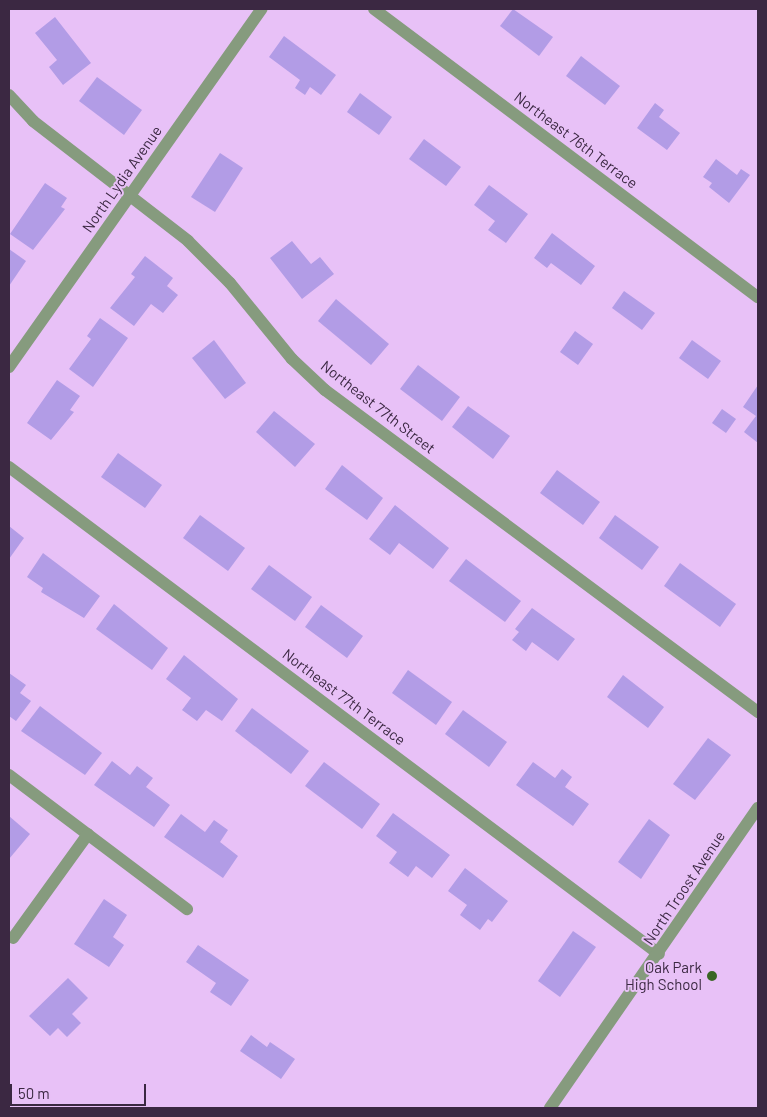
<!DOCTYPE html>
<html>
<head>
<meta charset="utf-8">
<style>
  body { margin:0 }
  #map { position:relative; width:767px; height:1117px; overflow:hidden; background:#e8c1f7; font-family:Barlow,sans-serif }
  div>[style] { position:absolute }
  .building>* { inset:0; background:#b29ce6 }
  .minor>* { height:12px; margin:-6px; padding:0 6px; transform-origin:6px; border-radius:6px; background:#869b7e }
  .tertiary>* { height:12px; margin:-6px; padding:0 6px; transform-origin:6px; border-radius:6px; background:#869b7e }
  .dots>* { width:14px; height:14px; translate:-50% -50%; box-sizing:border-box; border:2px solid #e8c1f7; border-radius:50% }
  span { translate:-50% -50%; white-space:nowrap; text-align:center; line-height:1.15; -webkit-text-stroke:4px #e8c1f7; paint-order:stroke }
  .street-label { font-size:15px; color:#3b2842 }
  .poi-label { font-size:15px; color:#3b2842 }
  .right { translate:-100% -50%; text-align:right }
  .frame { position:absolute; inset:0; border:10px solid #3b2842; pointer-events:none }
  .scale { position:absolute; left:10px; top:1084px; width:136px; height:22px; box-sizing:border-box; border:2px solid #3b2842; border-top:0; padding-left:6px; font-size:15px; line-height:18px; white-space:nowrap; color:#3b2842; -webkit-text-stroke:4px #e8c1f7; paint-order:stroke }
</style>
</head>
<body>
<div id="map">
  <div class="building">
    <div style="clip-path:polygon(513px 9px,553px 37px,539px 56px,500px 26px)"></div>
    <div style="clip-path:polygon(55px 17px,91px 63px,63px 85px,49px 67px,57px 60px,35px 33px)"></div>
    <div style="clip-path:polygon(284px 36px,336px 75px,321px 95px,310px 87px,305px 95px,295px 88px,300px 80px,269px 57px)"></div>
    <div style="clip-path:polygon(581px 56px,620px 86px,605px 105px,566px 76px)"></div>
    <div style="clip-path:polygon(97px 77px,142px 110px,124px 135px,79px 101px)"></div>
    <div style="clip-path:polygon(360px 93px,392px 117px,379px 135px,347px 112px)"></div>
    <div style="clip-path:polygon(655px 103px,664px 110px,659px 117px,680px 133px,667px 150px,637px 128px)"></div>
    <div style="clip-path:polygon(424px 139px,461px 167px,446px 186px,409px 159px)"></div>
    <div style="clip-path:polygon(220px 153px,243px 168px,215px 212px,191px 197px)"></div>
    <div style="clip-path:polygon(716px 159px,737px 175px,741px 169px,750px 175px,729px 203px,709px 187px,712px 183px,703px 177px)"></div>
    <div style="clip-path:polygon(45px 183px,67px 198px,61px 207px,65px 209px,33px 250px,10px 234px)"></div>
    <div style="clip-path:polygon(489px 185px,528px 214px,506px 243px,488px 230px,495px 221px,474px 205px)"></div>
    <div style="clip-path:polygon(552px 233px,595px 266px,581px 285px,551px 263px,547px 268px,534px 258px)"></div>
    <div style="clip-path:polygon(292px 241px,311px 264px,320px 257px,334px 274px,302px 299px,270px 258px)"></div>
    <div style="clip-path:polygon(9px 249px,26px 261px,9px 286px)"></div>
    <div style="clip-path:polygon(145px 256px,173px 278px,167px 286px,178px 295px,163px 313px,151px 304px,134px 326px,110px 308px,135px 277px,131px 274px)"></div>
    <div style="clip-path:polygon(624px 291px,655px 313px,642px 330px,612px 308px)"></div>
    <div style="clip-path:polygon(336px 299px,389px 344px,371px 365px,318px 321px)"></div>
    <div style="clip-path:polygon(100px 318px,128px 338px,93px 387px,69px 369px,91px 339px,87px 336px)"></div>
    <div style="clip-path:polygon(575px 331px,593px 344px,578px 365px,560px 352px)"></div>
    <div style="clip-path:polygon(214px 340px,246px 383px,225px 399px,192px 358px)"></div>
    <div style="clip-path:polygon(692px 340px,721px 361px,708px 379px,679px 358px)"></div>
    <div style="clip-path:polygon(418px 365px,460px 397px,442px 421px,400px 389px)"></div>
    <div style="clip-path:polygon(57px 380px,80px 396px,70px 410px,74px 412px,51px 440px,27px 423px)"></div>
    <div style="clip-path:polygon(758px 385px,758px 443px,744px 432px,756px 416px,743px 407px)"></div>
    <div style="clip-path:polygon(468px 406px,510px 436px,493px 459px,452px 427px)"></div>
    <div style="clip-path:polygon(722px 409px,736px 419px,726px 433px,712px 423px)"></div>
    <div style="clip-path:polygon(274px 411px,315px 444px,295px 467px,256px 432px)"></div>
    <div style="clip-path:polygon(118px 453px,162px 485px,145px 508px,101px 477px)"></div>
    <div style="clip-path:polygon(342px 465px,383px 498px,367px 520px,325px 489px)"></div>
    <div style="clip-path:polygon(557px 470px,600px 502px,583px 525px,540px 493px)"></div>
    <div style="clip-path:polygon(395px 505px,449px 548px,433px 569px,399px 543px,390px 555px,369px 539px)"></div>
    <div style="clip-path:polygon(200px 515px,245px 548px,228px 571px,183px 538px)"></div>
    <div style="clip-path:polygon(615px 515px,659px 547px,642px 570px,599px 538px)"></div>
    <div style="clip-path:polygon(9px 526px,24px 538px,9px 559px)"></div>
    <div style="clip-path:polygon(43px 553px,100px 596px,84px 618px,41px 592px,43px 588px,27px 577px)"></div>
    <div style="clip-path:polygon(466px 559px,521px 601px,505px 622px,449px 581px)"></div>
    <div style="clip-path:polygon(680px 563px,736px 604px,720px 627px,664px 586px)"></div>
    <div style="clip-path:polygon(269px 565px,312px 597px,295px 621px,251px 589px)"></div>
    <div style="clip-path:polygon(114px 604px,168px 648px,152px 670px,96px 629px)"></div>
    <div style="clip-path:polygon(321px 605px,363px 636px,347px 658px,305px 627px)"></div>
    <div style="clip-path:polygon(532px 608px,575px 639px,558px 661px,532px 642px,526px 651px,512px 640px,519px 632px,515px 629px)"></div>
    <div style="clip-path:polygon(184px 655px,238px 699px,222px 721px,206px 710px,197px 721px,182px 710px,191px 698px,166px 679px)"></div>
    <div style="clip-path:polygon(408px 670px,452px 702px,436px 725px,392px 693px)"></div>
    <div style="clip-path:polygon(9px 673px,26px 685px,20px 693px,31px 701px,16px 721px,9px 716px)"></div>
    <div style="clip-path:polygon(623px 675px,664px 707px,648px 728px,607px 697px)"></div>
    <div style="clip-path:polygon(40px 706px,102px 753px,85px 775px,21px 731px)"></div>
    <div style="clip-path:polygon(252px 708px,309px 751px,291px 774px,235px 731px)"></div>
    <div style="clip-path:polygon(463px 710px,507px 742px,489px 767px,445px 734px)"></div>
    <div style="clip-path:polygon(708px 738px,731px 755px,695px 800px,673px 784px)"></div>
    <div style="clip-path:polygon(112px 761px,130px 775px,137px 766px,153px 778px,146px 787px,170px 805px,154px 827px,94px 785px)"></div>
    <div style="clip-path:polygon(324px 762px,380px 804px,362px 829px,305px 786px)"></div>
    <div style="clip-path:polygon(533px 762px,555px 778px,562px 769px,572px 777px,565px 787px,589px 804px,573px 826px,516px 785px)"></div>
    <div style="clip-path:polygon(393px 813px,450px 855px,432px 878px,416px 866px,408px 877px,389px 863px,397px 852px,376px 836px)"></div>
    <div style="clip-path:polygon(181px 814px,205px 832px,214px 820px,228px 830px,220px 842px,238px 856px,223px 878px,164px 837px)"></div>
    <div style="clip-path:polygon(9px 816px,30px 834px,9px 859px)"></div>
    <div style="clip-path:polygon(649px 819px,670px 835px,641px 879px,618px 862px)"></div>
    <div style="clip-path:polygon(465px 868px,508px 901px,492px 922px,488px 919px,480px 930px,460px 915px,467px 905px,448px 891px)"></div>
    <div style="clip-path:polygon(104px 899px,127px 915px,113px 937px,124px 945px,109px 967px,74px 944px)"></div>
    <div style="clip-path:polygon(573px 931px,596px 947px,560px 997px,538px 981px)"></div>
    <div style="clip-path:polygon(198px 945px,249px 980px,231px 1006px,210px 992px,216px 983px,186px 962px)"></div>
    <div style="clip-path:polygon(68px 978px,88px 998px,72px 1014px,81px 1023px,67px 1037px,58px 1028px,50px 1036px,29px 1016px)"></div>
    <div style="clip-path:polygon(251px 1035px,267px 1047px,270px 1042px,295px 1059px,281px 1079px,240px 1051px)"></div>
  </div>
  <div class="minor">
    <div style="left:374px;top:9px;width:480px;rotate:36.9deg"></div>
    <div style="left:9px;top:95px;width:35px;rotate:47deg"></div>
    <div style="left:33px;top:121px;width:196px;rotate:37.7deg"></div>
    <div style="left:188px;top:241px;width:59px;rotate:45deg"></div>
    <div style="left:230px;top:283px;width:98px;rotate:50.8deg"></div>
    <div style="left:292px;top:359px;width:45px;rotate:43.2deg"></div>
    <div style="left:325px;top:390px;width:540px;rotate:36.64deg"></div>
    <div style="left:9px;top:367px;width:438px;rotate:-54.8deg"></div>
    <div style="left:9px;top:467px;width:812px;rotate:36.84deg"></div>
    <div style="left:9px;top:775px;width:223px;rotate:37deg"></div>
    <div style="left:13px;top:938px;width:128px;rotate:-54.2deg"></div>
  </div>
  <div class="tertiary">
    <div style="left:550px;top:1108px;width:365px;rotate:-55.3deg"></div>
  </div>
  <div class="dots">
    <div style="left:712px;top:976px;background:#396624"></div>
  </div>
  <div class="street-label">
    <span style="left:576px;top:140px;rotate:37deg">Northeast 76th Terrace</span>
    <span style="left:122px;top:179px;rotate:-55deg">North Lydia Avenue</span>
    <span style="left:378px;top:407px;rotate:38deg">Northeast 77th Street</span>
    <span style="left:344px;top:697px;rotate:37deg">Northeast 77th Terrace</span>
    <span style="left:684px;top:888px;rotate:-56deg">North Troost Avenue</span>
  </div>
  <div class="poi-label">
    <span class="right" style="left:702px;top:976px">Oak Park<br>High School</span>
  </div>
  <div class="frame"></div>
  <div class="scale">50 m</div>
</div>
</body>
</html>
